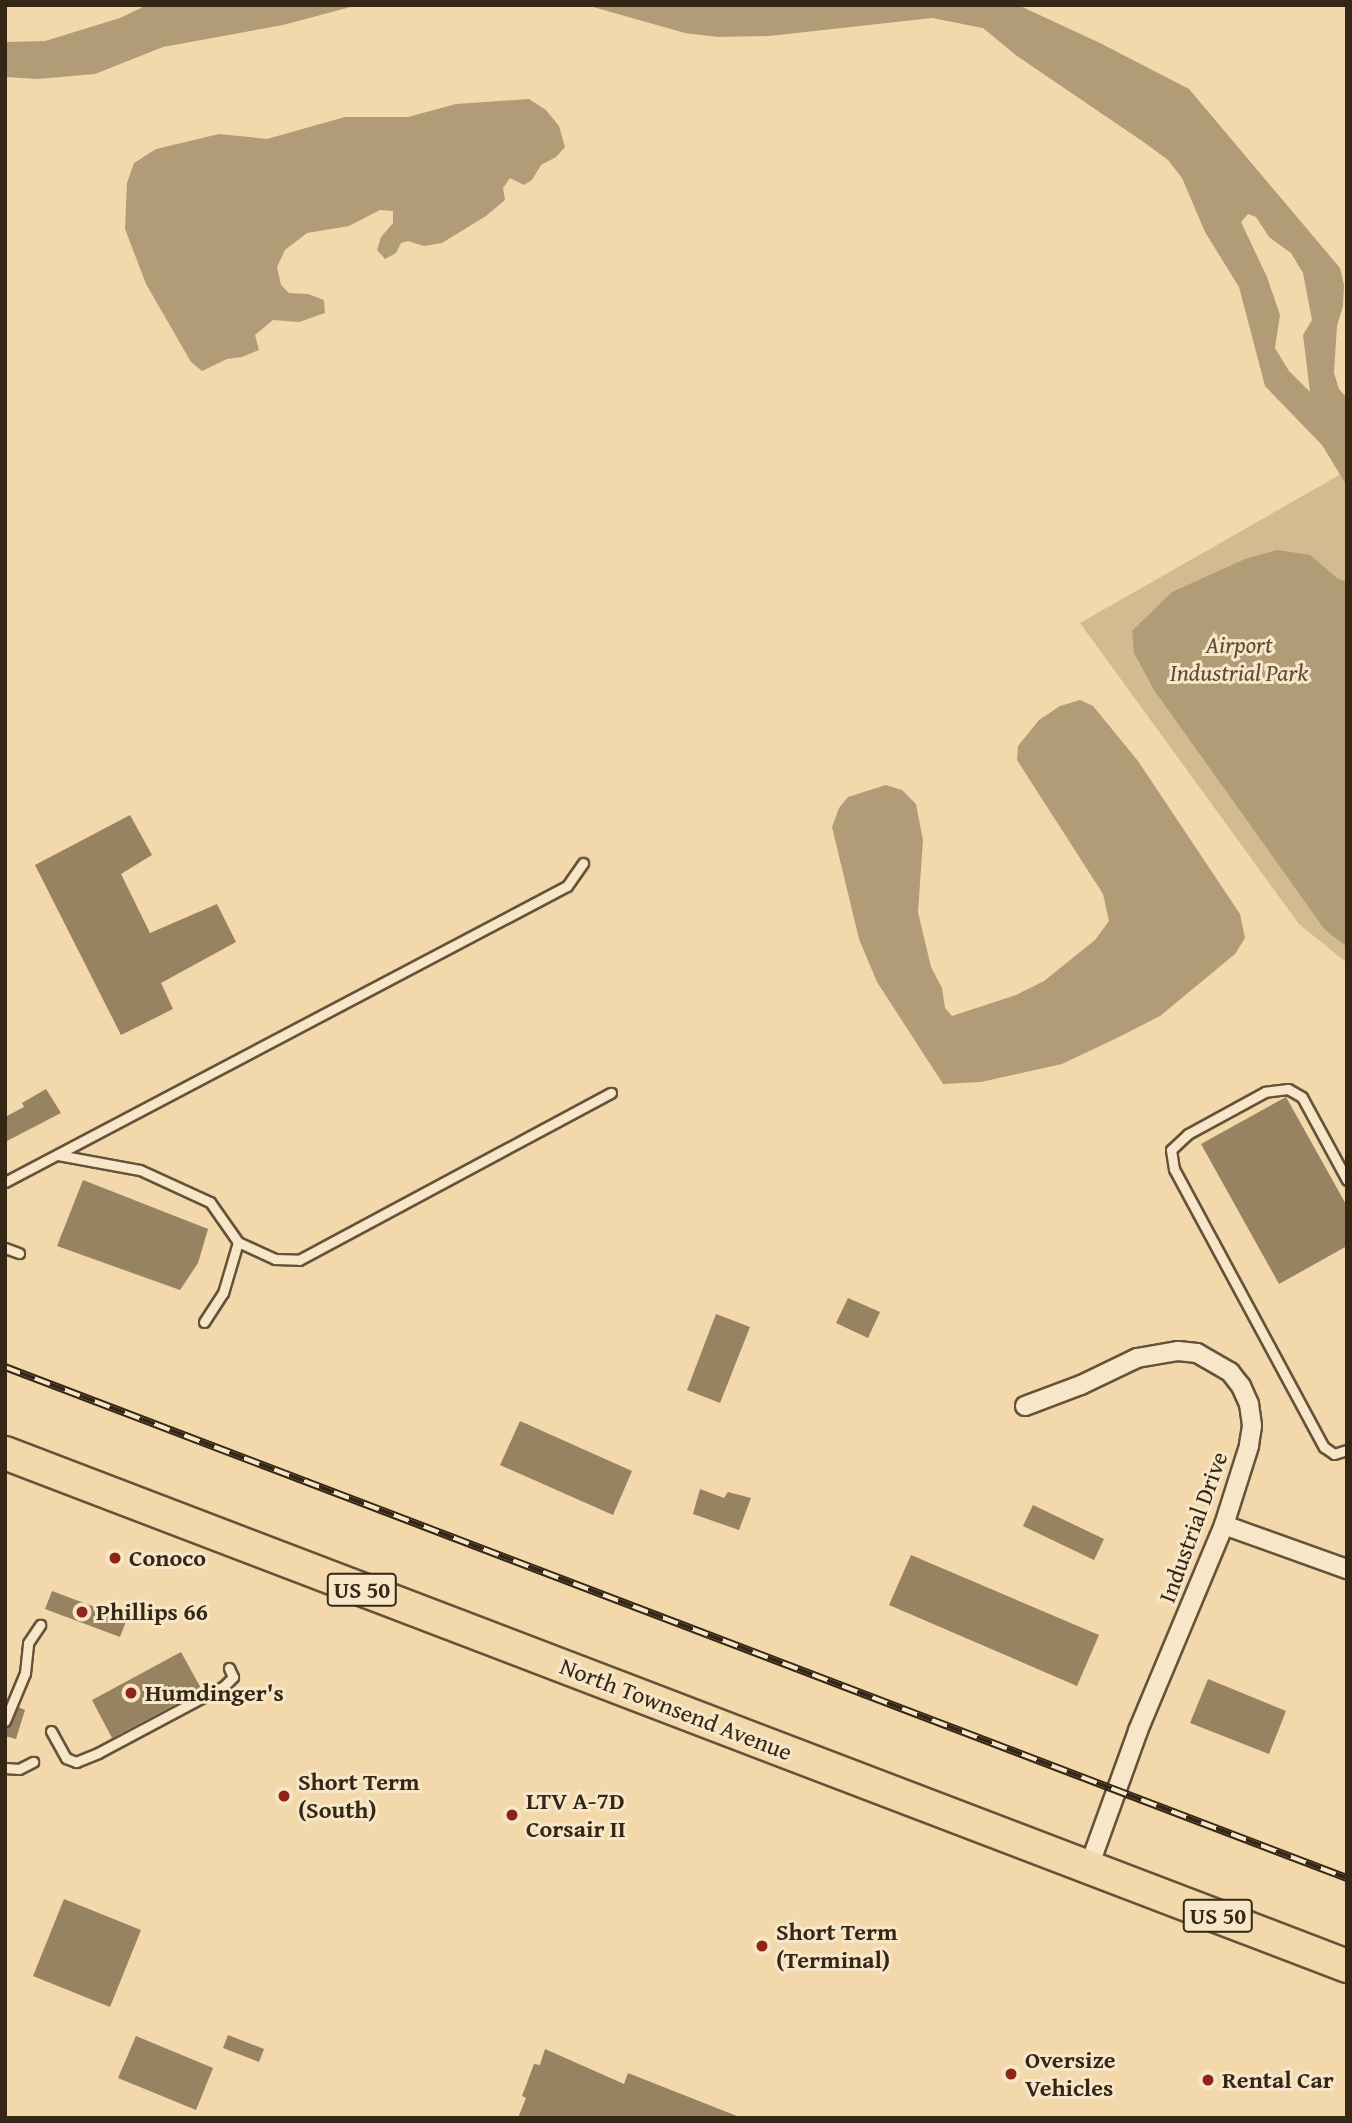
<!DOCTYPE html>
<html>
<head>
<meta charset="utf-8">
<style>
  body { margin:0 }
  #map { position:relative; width:1352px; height:2123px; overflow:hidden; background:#f2d8aa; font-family:"Gentium Book Plus",serif }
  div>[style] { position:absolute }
  .green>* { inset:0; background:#d2ba91 }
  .water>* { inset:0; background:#b29c77 }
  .building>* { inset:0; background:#978362 }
  .roads { filter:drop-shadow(2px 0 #64533a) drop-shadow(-2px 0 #64533a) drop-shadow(0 2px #64533a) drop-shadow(0 -2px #64533a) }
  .lane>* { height:9px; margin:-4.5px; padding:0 4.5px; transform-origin:4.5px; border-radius:4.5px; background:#f7e6c8 }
  .street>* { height:18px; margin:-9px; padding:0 9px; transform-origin:9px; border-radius:9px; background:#f7e6c8 }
  .highway>* { height:32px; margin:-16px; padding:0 16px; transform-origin:16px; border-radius:16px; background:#f2d8aa }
  .rail>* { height:8px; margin-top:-4px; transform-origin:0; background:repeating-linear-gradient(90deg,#f7e6c8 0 16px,#352715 0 32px); box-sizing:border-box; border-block:2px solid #352715 }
  .dots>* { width:19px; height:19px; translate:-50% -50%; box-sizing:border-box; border:4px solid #f7e6c8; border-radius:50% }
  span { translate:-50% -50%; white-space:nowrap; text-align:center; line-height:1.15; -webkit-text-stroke:6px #f7e6c8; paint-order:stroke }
  .shield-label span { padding:2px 5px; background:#f7e6c8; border:2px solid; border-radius:5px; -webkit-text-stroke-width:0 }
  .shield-label { font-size:23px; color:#352715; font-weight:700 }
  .park-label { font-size:24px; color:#5c4c34; font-style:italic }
  .street-label { font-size:24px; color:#352715 }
  .poi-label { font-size:24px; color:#352715; font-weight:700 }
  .left { translate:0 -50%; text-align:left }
  .frame { position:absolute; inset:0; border:7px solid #352715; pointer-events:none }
</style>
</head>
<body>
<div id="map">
  <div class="green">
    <div style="clip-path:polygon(1341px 474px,1347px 486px,1347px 963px,1299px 924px,1080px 623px)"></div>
  </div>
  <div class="water">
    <div style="clip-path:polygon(147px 5px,358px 5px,283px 25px,163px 47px,95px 74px,38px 79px,5px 77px,5px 42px,45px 41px,120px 18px)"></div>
    <div style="clip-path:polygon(evenodd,586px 5px,1018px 5px,1100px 43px,1189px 89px,1340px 268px,1344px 285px,1343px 306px,1337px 326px,1334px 373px,1339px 389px,1347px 398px,1347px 486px,1322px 445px,1265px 386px,1239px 287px,1205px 232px,1182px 178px,1168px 160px,1145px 143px,1017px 56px,983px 28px,932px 18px,769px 36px,718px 37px,685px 33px,586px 5px,1248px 214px,1256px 217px,1269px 237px,1291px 253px,1303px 273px,1312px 320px,1303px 335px,1310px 392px,1289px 371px,1275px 348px,1280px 315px,1267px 277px,1241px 222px,1248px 214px)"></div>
    <div style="clip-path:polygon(529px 99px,546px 110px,559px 126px,565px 147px,556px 157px,541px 165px,532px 180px,524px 185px,510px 178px,503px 188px,505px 200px,486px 216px,442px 243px,424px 246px,408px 241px,401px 243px,396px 253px,385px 259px,377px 250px,381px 237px,393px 223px,393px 211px,380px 210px,349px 226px,307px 233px,285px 250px,277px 267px,281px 285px,289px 293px,308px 294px,324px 300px,325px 313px,299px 322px,273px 320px,255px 335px,259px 350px,242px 357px,227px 359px,202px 371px,191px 362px,146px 284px,125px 229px,127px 183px,134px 163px,156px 149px,219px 134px,267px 139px,345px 117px,408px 117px,456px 104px)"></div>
    <div style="clip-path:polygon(1277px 550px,1310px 555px,1337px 578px,1347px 582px,1347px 947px,1325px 930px,1154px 690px,1134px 653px,1132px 631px,1172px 592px,1245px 559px)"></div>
    <div style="clip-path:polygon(1080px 700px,1093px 706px,1138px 761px,1240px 914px,1245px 938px,1235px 954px,1160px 1016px,1119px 1037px,1062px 1064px,981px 1082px,943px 1084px,877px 982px,859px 939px,832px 827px,839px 808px,848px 797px,886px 785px,902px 790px,916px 804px,923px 840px,918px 912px,931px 967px,942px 988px,945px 1008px,952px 1016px,1016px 995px,1044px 981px,1095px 940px,1109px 921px,1103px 894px,1017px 760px,1018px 746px,1039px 720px,1060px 706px)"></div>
  </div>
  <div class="building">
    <div style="clip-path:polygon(130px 815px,152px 855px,121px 874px,150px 933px,217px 904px,236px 942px,161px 983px,173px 1009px,121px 1035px,35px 865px)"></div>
    <div style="clip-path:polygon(46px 1089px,61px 1113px,5px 1142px,5px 1117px,24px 1107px,22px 1103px)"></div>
    <div style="clip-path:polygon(1286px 1097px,1347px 1206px,1347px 1246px,1279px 1284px,1201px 1144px)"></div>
    <div style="clip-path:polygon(83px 1180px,208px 1229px,198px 1263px,180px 1290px,57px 1246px)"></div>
    <div style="clip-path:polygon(848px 1298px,880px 1312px,868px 1338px,836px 1323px)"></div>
    <div style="clip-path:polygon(716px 1314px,750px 1327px,720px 1403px,687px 1390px)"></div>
    <div style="clip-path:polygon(520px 1421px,632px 1471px,613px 1515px,500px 1465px)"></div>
    <div style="clip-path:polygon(700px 1489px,724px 1498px,728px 1492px,751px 1498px,739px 1530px,693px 1514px)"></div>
    <div style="clip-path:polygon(1033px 1505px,1104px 1539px,1094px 1560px,1023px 1526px)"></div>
    <div style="clip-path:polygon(911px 1555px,1099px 1635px,1077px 1686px,889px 1605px)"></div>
    <div style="clip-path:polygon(52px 1591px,127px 1619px,120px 1637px,45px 1609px)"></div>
    <div style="clip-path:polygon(181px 1652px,202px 1690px,112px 1738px,92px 1700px)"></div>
    <div style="clip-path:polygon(1208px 1679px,1286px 1711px,1269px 1754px,1190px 1723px)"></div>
    <div style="clip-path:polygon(18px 1707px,25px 1710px,16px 1739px,5px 1736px,5px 1728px,11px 1724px)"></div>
    <div style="clip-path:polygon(64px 1899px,141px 1930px,110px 2007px,33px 1976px)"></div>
    <div style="clip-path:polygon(228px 2035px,264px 2049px,259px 2062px,223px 2048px)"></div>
    <div style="clip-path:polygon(136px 2036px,213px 2068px,196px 2110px,118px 2078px)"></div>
    <div style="clip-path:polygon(545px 2049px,624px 2084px,628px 2073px,742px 2118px,518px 2118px,526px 2098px,522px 2096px,534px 2064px,540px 2065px)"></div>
  </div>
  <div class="roads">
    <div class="lane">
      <div style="left:58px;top:1155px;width:83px;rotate:10.4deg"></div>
      <div style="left:140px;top:1170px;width:77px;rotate:24.6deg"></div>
      <div style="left:210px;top:1202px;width:49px;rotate:55deg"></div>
      <div style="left:238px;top:1242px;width:41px;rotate:24.7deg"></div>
      <div style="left:275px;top:1259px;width:24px;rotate:2deg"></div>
      <div style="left:299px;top:1260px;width:354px;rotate:-28.2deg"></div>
      <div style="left:1347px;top:1180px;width:94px;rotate:-118.5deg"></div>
      <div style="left:1302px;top:1097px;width:16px;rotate:-150deg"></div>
      <div style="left:1288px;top:1089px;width:23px;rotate:173deg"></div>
      <div style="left:1265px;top:1092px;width:88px;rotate:151.4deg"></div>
      <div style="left:1188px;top:1134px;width:23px;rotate:137deg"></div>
      <div style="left:1171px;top:1150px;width:19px;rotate:81deg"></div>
      <div style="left:1174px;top:1169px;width:316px;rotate:61.7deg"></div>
      <div style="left:1324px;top:1447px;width:12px;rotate:35deg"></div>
      <div style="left:1334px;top:1454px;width:14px;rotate:-17deg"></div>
      <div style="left:5px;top:1182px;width:635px;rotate:-27.78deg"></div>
      <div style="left:567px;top:886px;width:28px;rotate:-55deg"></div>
      <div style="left:5px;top:1248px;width:15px;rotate:20deg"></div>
      <div style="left:204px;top:1322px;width:35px;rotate:-57deg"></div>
      <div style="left:223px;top:1293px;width:53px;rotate:-73.6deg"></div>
      <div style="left:5px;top:1721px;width:52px;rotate:-67.4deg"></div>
      <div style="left:25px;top:1673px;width:30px;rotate:-84deg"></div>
      <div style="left:28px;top:1643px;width:22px;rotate:-56deg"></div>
      <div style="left:51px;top:1731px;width:31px;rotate:61deg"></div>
      <div style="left:66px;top:1758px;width:11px;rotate:22deg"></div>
      <div style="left:76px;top:1762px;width:24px;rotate:-22deg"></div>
      <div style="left:98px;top:1753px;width:143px;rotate:-28deg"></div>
      <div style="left:224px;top:1686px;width:13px;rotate:-45deg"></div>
      <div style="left:233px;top:1677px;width:10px;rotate:-114deg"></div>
      <div style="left:5px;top:1768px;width:14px;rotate:4deg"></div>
      <div style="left:19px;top:1769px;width:16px;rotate:-27deg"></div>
    </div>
    <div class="street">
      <div style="left:1025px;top:1406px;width:60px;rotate:-20.6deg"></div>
      <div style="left:1081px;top:1385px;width:62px;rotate:-25.7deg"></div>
      <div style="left:1137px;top:1358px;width:42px;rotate:-9.7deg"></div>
      <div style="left:1178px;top:1351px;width:19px;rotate:6deg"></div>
      <div style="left:1197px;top:1353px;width:38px;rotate:30deg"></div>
      <div style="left:1230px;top:1372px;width:18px;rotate:52deg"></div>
      <div style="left:1241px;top:1386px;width:20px;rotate:66deg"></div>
      <div style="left:1249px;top:1404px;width:22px;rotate:82deg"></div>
      <div style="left:1252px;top:1426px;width:20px;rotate:99deg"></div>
      <div style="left:1249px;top:1446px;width:83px;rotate:107.6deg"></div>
      <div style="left:1224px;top:1525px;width:223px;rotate:112.7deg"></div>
      <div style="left:1138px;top:1731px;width:144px;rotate:109.9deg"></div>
      <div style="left:1224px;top:1525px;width:131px;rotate:19.7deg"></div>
    </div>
    <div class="highway">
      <div style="left:5px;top:1453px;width:1437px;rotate:20.92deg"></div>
    </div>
  </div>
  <div class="rail">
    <div style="left:5px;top:1367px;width:1436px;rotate:20.85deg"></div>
  </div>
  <div class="dots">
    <div style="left:115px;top:1558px;background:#8f2418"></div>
    <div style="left:82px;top:1612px;background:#8f2418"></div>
    <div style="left:131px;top:1693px;background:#8f2418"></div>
    <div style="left:284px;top:1796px;background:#8f2418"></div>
    <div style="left:512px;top:1815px;background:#8f2418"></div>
    <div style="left:762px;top:1946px;background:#8f2418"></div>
    <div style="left:1011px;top:2074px;background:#8f2418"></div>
    <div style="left:1208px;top:2080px;background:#8f2418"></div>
  </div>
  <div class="shield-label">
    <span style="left:362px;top:1590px">US 50</span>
    <span style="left:1218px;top:1916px">US 50</span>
  </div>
  <div class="park-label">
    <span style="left:1239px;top:659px">Airport<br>Industrial Park</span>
  </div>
  <div class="street-label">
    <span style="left:1193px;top:1527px;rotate:-70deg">Industrial Drive</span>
    <span style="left:676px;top:1709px;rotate:21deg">North Townsend Avenue</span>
  </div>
  <div class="poi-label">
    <span class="left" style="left:129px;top:1558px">Conoco</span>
    <span class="left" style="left:96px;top:1612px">Phillips 66</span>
    <span class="left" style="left:145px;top:1693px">Humdinger's</span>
    <span class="left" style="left:298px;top:1796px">Short Term<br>(South)</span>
    <span class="left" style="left:526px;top:1815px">LTV A-7D<br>Corsair II</span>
    <span class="left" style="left:776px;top:1946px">Short Term<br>(Terminal)</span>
    <span class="left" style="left:1025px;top:2074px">Oversize<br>Vehicles</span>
    <span class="left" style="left:1222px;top:2080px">Rental Car</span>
  </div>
  <div class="frame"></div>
</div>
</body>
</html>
